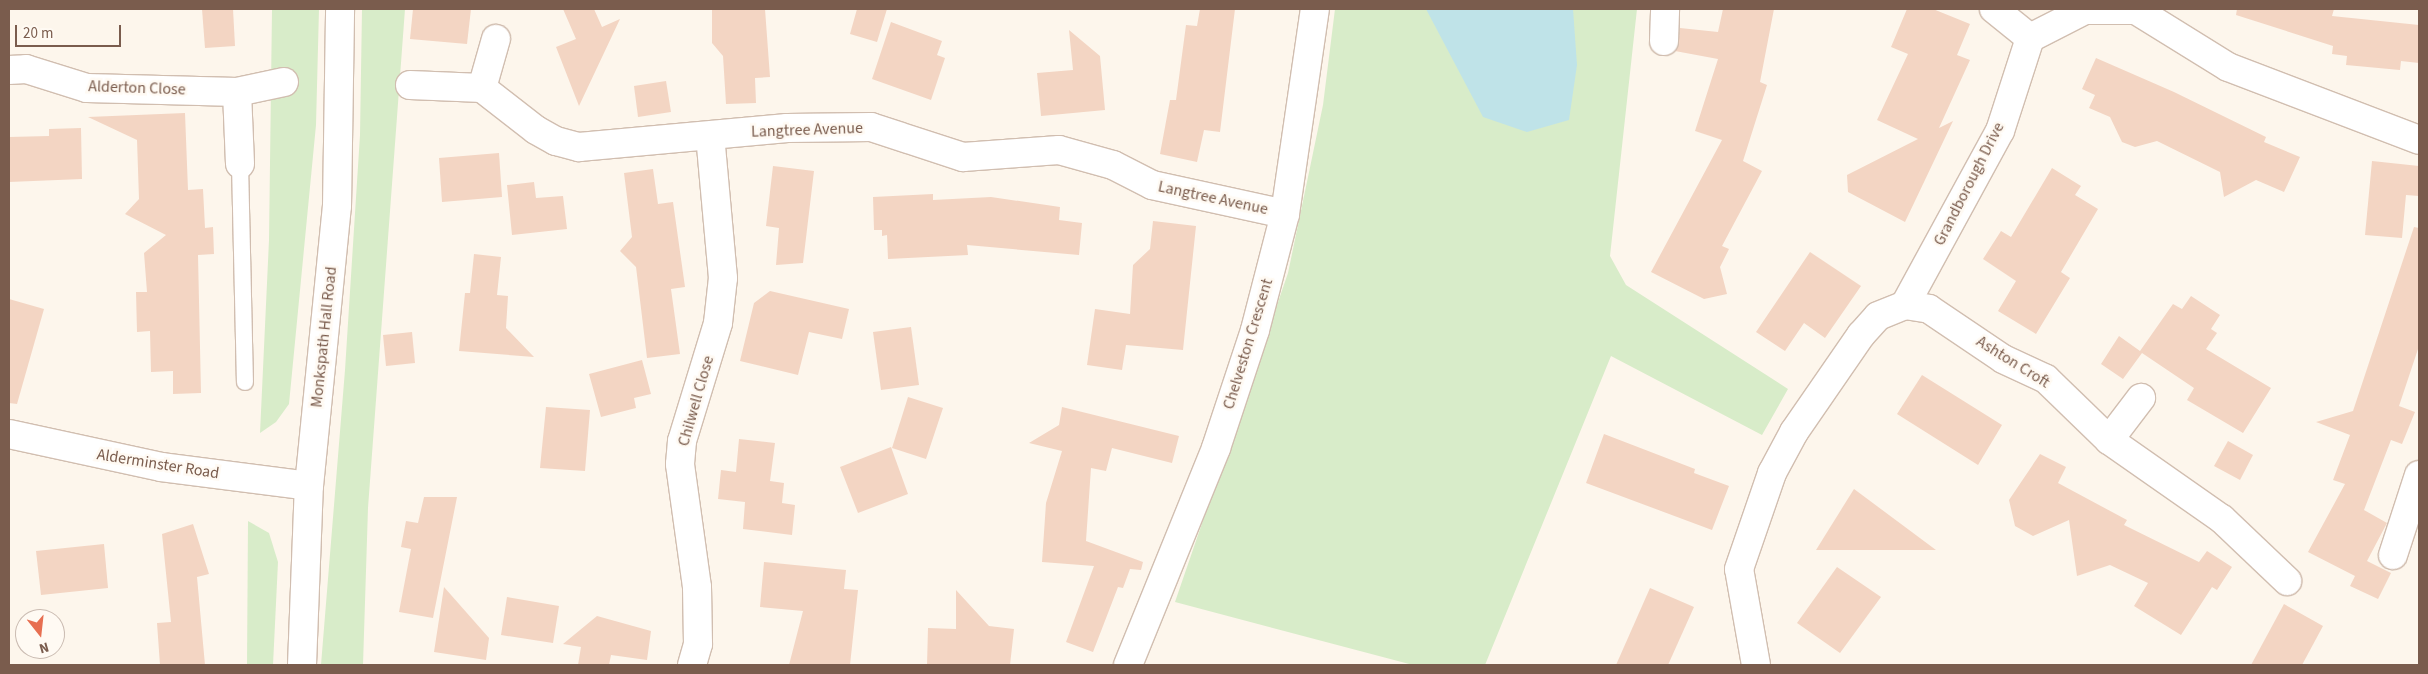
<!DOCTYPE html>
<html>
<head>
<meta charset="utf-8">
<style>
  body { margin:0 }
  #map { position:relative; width:2428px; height:674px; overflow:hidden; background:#fdf6ec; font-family:"Source Sans 3",sans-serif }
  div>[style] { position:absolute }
  .green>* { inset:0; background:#d8ecc9 }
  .water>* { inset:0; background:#bfe3e8 }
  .building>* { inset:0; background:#f3d5c3 }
  .roads { filter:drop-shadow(1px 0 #d1beb0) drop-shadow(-1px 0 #d1beb0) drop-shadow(0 1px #d1beb0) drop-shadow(0 -1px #d1beb0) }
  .lane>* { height:16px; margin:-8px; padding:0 8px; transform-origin:8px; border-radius:8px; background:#fff }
  .street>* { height:28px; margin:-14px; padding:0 14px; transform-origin:14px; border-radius:14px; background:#fff }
  .secondary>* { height:28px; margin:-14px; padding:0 14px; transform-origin:14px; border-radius:14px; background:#fff }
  span { translate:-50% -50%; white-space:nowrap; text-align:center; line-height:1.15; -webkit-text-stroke:5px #fffaf3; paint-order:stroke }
  .street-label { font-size:16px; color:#7a5c4d }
  .frame { position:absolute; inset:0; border:10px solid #7a5c4d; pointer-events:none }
  .north { position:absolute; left:15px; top:609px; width:50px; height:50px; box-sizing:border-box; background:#fffaf3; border:1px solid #cabbb1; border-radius:50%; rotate:164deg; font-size:14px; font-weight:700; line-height:20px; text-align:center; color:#7a5c4d }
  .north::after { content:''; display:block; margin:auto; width:18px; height:22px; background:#e76f51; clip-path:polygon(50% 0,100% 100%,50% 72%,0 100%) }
  .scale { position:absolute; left:15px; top:25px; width:106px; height:22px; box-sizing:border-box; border:2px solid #7a5c4d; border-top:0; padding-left:6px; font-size:15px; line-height:18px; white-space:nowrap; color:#7a5c4d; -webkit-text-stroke:4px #fffaf3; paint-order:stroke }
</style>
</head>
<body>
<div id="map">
  <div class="green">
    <div style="clip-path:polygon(272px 9px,319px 9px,316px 125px,289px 404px,276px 422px,260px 433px,269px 240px)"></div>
    <div style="clip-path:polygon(362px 9px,405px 9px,368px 508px,363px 665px,321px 665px,345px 370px,360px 135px)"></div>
    <div style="clip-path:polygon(1335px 9px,1637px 9px,1610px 256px,1626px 285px,1788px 389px,1762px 435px,1611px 356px,1485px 665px,1413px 665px,1175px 602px,1288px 273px,1323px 105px)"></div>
    <div style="clip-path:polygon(248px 521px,269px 533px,278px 562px,273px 665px,247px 665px)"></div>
  </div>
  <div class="water">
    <div style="clip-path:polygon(1426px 9px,1573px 9px,1577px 65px,1569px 120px,1527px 132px,1483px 117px)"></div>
  </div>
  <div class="building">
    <div style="clip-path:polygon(202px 9px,233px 9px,235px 46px,205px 48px)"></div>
    <div style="clip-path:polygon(413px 9px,471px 9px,467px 44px,410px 39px)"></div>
    <div style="clip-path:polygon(563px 9px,594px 9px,602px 27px,620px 19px,579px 106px,556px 47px,576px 39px)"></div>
    <div style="clip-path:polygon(712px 9px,765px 9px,770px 77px,755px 78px,756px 103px,726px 104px,723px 56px,712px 43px)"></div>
    <div style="clip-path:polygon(857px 9px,887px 9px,877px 42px,850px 34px)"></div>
    <div style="clip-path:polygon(1200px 9px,1235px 9px,1220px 132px,1204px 130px,1197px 162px,1160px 154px,1170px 100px,1176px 100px,1186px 25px,1197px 26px)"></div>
    <div style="clip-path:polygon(1723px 9px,1774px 9px,1760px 82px,1767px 85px,1743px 161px,1762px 171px,1722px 246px,1729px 249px,1720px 267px,1727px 294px,1704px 299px,1651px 272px,1722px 140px,1695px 131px,1718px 59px,1675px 51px,1680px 28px,1718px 32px)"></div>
    <div style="clip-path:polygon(1907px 9px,1933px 9px,1970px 24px,1957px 55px,1970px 60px,1939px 128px,1953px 121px,1905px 222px,1848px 192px,1847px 175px,1918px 139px,1877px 120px,1908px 54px,1891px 47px)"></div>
    <div style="clip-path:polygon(2237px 9px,2334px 9px,2332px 16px,2419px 25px,2419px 63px,2401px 61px,2400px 70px,2346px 65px,2347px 56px,2332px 54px,2333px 46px,2236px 15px)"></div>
    <div style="clip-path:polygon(891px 22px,942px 41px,937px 55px,945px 58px,931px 100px,872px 79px)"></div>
    <div style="clip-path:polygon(1069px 30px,1100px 56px,1105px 110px,1041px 116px,1037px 73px,1073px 70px)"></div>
    <div style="clip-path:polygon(2096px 58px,2174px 92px,2266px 137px,2264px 142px,2300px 157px,2284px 192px,2256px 180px,2224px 197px,2220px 172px,2157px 141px,2135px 147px,2122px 142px,2110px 117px,2089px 108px,2095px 95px,2082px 89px)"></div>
    <div style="clip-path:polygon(666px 81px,671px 112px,638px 117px,634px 86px)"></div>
    <div style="clip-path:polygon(185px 113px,188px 190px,203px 189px,205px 228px,213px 227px,214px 254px,198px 255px,201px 393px,173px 394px,173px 371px,151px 372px,150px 331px,137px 332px,136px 292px,147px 292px,144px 253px,166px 235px,125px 214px,139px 199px,137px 140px,88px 117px)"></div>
    <div style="clip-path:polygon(81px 128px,82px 179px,9px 182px,9px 137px,49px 136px,49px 129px)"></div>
    <div style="clip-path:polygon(499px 153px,502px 197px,442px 202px,439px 158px)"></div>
    <div style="clip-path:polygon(2372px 161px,2419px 166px,2419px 196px,2406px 195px,2402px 238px,2365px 235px)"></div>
    <div style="clip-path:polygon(773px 166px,814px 171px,803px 263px,776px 265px,779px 228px,766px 226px)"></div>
    <div style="clip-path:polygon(2052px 168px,2081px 186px,2075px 195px,2098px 209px,2061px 272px,2070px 278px,2036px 334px,1998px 311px,2016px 281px,1983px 259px,2001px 231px,2011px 237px)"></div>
    <div style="clip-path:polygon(653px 169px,658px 204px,673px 202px,685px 287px,671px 289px,680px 354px,647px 358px,636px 267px,620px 251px,632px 237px,624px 173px)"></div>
    <div style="clip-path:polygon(534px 182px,536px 198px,563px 196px,567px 229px,512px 235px,507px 185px)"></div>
    <div style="clip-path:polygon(933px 194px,933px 200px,991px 197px,1060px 207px,1059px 220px,1082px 223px,1079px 255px,967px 245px,968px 255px,888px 259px,887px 235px,882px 236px,882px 230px,874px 230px,873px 197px)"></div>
    <div style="clip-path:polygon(1153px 221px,1196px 226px,1183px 350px,1126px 345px,1122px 370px,1087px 365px,1095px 309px,1130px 314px,1133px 265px,1150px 249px)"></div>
    <div style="clip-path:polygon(2414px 227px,2419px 228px,2419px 346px,2399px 406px,2415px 412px,2402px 444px,2391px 440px,2364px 510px,2387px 523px,2367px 561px,2391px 573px,2378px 599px,2350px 586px,2355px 576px,2308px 552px,2345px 484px,2333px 480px,2350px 435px,2316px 422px,2353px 411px)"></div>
    <div style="clip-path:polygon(1810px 252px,1861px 286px,1825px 338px,1804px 323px,1785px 351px,1756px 332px)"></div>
    <div style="clip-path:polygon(474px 254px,501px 257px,497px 295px,508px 296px,506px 328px,534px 357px,459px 351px,465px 293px,470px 293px)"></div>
    <div style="clip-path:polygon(770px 291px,849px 309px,842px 339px,809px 332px,798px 375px,740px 361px,754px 303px)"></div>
    <div style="clip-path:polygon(2191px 296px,2220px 315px,2211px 329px,2217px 333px,2206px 349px,2271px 388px,2243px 433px,2187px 400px,2194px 388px,2142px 353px,2123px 379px,2101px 364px,2119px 336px,2140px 351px,2173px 304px,2182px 309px)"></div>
    <div style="clip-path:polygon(9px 299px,44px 309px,17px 404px,9px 403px)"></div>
    <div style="clip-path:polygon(911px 327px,919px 385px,881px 390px,873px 332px)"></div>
    <div style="clip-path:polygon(412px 332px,415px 363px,386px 366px,383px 335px)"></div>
    <div style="clip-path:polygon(642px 360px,651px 394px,634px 398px,636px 408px,601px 417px,589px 374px)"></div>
    <div style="clip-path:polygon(1922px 375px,2002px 425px,1978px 465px,1897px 414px)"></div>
    <div style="clip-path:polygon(908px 397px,943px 408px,926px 459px,892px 448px)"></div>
    <div style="clip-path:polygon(546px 407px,590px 410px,585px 471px,540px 468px)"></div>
    <div style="clip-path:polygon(1062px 407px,1179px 436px,1172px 463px,1112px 448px,1106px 471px,1091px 468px,1086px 541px,1143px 562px,1141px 570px,1130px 569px,1123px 588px,1118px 587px,1093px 652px,1066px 642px,1094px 566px,1042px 562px,1046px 503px,1062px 451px,1029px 443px,1059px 425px)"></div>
    <div style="clip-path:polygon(1604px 434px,1695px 469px,1694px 473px,1729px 486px,1712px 530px,1586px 483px)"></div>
    <div style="clip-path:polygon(739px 439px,775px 443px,770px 481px,784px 483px,782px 503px,795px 505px,792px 535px,743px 529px,745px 502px,718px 499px,721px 470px,736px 472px)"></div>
    <div style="clip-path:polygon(2228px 441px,2253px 455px,2240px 480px,2214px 466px)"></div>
    <div style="clip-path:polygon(891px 447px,908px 494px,858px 513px,840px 467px)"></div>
    <div style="clip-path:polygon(2040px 454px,2066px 467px,2058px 483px,2127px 520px,2124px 525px,2199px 562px,2207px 551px,2232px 567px,2217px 590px,2212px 587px,2181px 635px,2134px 606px,2148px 583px,2110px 565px,2077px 576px,2069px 520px,2033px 536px,2015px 526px,2009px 500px)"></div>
    <div style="clip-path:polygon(1854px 489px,1936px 550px,1816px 550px)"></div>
    <div style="clip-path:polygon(424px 497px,457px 497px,433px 618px,399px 612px,411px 549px,401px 547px,406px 521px,418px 523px)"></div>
    <div style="clip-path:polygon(193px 524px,209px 574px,197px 577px,205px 665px,160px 665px,157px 623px,171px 622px,162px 534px)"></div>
    <div style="clip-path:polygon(104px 544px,108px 588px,41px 595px,36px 551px)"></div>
    <div style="clip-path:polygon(764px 562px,846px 570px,844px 589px,858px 590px,850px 665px,789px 665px,803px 611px,760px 607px)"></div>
    <div style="clip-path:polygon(1837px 567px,1881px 597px,1840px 653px,1797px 623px)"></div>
    <div style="clip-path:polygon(444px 587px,489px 638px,486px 660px,434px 652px)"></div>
    <div style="clip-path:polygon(1650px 588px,1694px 607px,1668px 665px,1616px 665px)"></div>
    <div style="clip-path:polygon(956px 590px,989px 626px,1014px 629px,1010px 665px,927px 665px,928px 628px,956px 629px)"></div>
    <div style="clip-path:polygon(507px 597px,559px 606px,553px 643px,501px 635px)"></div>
    <div style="clip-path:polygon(2284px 604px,2323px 626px,2302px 665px,2251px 665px)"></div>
    <div style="clip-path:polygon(597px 616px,651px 631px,647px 660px,611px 655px,609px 665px,578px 665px,581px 647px,563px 644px)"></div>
  </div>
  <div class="roads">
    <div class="lane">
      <div style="left:240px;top:164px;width:218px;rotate:88.7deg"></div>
    </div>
    <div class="street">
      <div style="left:1994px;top:9px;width:46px;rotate:38.9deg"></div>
      <div style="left:1664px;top:41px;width:32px;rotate:-88deg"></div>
      <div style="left:9px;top:70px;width:17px;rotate:-3deg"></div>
      <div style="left:26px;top:69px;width:64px;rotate:17.3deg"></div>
      <div style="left:87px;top:88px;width:150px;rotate:1.5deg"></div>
      <div style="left:237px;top:92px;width:72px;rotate:87.6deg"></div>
      <div style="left:410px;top:85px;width:72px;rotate:2.4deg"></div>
      <div style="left:482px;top:88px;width:68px;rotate:37.9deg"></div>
      <div style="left:536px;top:130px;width:23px;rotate:29deg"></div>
      <div style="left:556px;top:141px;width:24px;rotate:15deg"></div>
      <div style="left:579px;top:147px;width:209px;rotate:-5.2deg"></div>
      <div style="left:787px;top:128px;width:84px;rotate:-0.7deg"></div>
      <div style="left:871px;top:127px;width:97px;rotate:18.1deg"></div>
      <div style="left:963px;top:157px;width:96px;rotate:-4.2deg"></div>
      <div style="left:1059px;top:150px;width:56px;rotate:15.5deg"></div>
      <div style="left:1113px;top:165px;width:44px;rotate:27.1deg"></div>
      <div style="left:1152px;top:185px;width:136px;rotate:12.3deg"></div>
      <div style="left:482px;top:88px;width:51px;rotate:-74.1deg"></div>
      <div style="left:237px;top:92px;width:48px;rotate:-12deg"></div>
      <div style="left:1905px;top:305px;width:24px;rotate:9deg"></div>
      <div style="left:1929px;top:309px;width:89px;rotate:34deg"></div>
      <div style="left:2003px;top:359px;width:47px;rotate:24.9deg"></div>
      <div style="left:2046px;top:379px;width:88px;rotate:44.1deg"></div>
      <div style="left:2109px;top:440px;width:138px;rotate:35deg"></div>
      <div style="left:2222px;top:519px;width:90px;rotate:43.6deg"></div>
      <div style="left:9px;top:434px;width:156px;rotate:12.2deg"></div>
      <div style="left:161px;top:467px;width:149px;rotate:7.3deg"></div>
      <div style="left:2109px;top:440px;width:53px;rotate:-52.7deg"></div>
      <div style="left:2393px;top:555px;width:84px;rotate:-72deg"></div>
      <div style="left:692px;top:665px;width:22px;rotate:-74deg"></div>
      <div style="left:698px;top:644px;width:57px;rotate:-91deg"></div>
      <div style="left:697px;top:587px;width:124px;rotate:-97.9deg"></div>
      <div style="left:680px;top:464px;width:23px;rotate:-85deg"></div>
      <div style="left:682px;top:441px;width:123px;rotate:-73deg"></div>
      <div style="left:718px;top:323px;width:45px;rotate:-83.7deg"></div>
      <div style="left:723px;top:278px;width:143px;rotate:-95.2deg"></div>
      <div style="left:1128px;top:665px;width:234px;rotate:-67.9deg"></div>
      <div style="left:1216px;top:448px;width:124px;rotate:-71.7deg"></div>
      <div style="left:1255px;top:330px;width:120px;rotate:-75.5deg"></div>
      <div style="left:1285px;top:214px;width:207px;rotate:-81.7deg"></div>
      <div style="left:1756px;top:665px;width:97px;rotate:-100deg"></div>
      <div style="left:1739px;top:569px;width:102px;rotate:-71deg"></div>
      <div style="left:1772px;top:473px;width:47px;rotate:-61.8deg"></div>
      <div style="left:1794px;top:432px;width:118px;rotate:-55.4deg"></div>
      <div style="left:1861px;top:335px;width:25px;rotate:-48deg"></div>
      <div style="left:1878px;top:316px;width:29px;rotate:-22deg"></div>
      <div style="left:1905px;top:305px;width:198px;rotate:-61.4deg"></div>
      <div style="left:2000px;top:131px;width:98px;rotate:-72.1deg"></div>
      <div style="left:2030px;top:38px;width:62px;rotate:-27deg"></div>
      <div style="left:2085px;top:10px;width:51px"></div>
      <div style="left:2136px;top:10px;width:108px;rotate:31.8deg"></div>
      <div style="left:2228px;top:67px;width:204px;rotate:20.9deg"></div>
    </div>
    <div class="secondary">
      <div style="left:302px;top:665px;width:179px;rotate:-87.8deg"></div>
      <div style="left:309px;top:486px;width:281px;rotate:-84.3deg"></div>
      <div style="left:337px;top:206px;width:197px;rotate:-89.1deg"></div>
    </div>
  </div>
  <div class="street-label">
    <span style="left:137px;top:88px;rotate:2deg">Alderton Close</span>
    <span style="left:807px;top:130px;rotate:-2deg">Langtree Avenue</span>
    <span style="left:1969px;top:184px;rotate:-63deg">Grandborough Drive</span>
    <span style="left:1213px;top:198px;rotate:12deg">Langtree Avenue</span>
    <span style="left:324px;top:337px;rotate:-84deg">Monkspath Hall Road</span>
    <span style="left:1248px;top:344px;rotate:-73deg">Chelveston Crescent</span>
    <span style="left:2013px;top:362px;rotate:32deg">Ashton Croft</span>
    <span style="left:696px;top:401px;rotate:-74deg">Chilwell Close</span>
    <span style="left:158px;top:464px;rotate:9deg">Alderminster Road</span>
  </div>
  <div class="frame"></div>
  <div class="north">N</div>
  <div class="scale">20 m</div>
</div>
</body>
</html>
